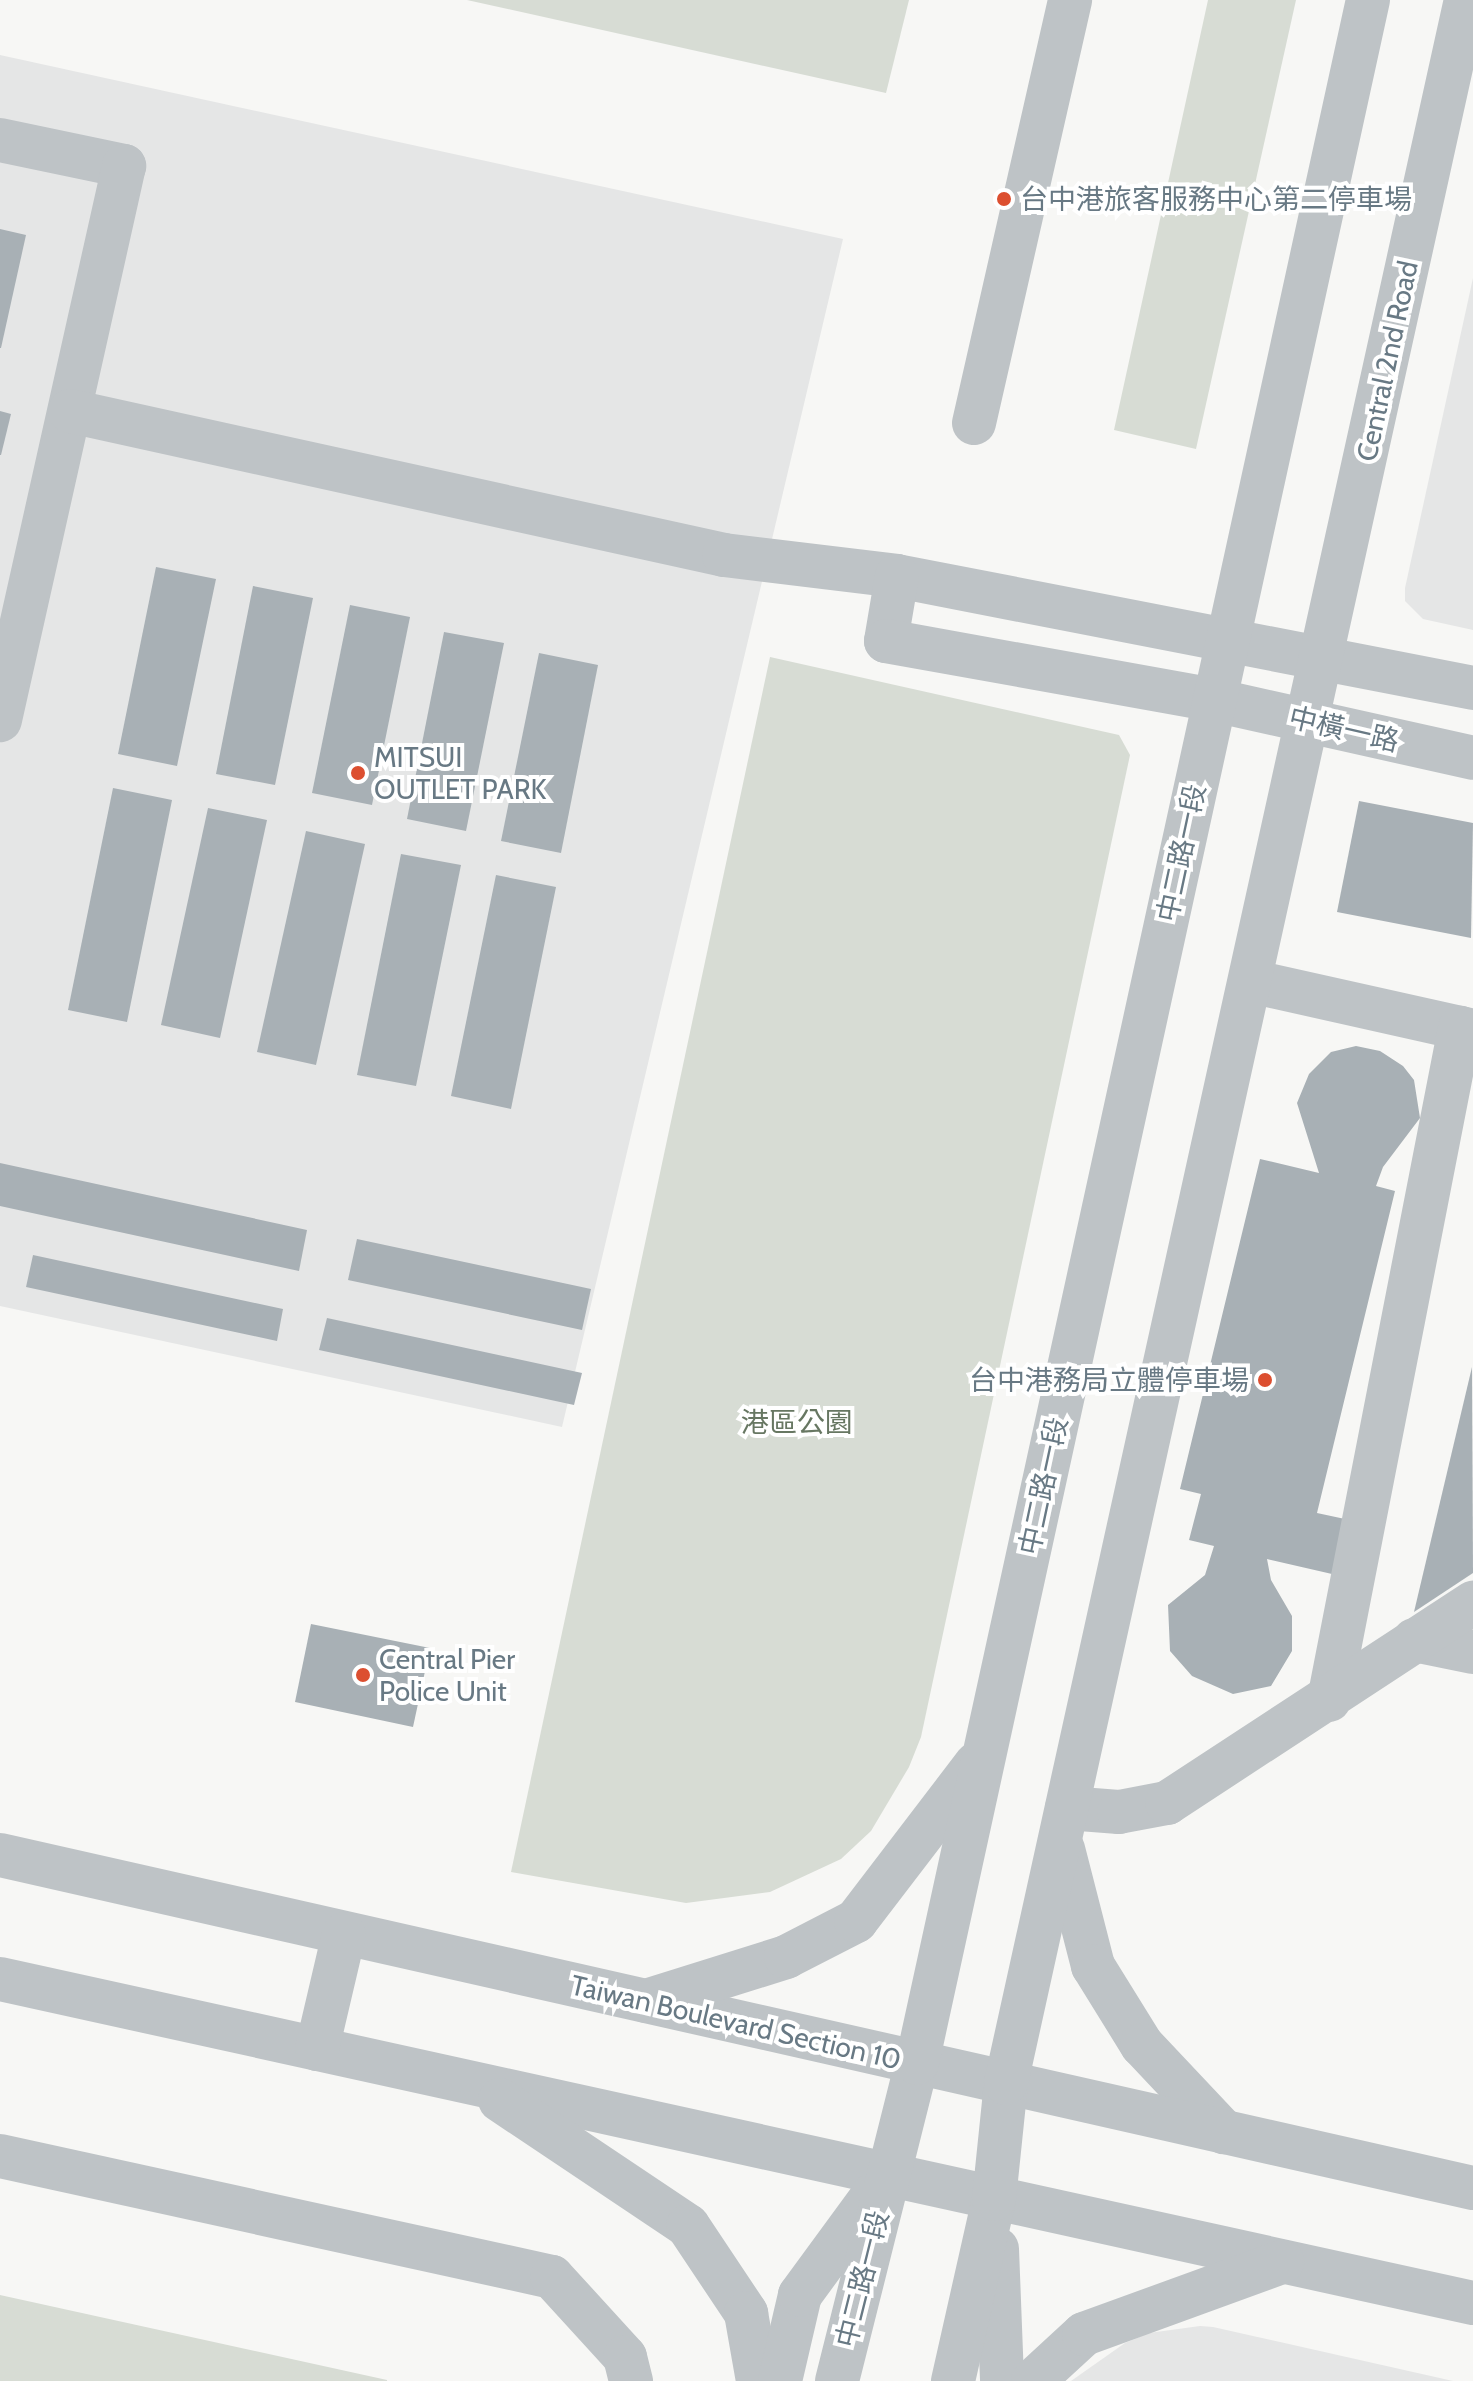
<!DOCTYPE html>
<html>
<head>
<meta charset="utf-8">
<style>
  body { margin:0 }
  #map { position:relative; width:1473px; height:2381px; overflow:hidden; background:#f7f7f5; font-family:Cabin,"Noto Sans TC",sans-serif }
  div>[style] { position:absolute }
  .built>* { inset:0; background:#e5e6e6 }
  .green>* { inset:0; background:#d7dcd4 }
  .building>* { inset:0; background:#a8b0b5 }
  .minor>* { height:44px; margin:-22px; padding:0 22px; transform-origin:22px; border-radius:22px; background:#bec3c6 }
  .dots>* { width:22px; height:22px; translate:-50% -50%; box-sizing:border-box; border:4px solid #fff; border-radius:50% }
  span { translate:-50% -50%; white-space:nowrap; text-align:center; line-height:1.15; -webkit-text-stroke:8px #fff; paint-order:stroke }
  .poi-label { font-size:28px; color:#687984 }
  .left { translate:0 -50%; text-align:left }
  .right { translate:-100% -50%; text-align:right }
  .street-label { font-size:28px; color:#687984 }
  .park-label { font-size:28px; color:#677762 }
</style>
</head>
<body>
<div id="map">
  <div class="built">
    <div style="clip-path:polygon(0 55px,843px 239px,562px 1427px,0 1306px)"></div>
    <div style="clip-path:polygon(1473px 278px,1473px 630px,1423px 619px,1405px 601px,1405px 588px)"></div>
    <div style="clip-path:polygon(1200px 2326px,1213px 2327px,1453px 2381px,1071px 2381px,1125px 2343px,1149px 2333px)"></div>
  </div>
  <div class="green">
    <div style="clip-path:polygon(467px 0,909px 0,886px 93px)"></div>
    <div style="clip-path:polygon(1208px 0,1296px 0,1196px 449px,1114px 430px)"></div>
    <div style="clip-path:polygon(770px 657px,1119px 735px,1130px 755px,921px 1737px,909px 1767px,871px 1831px,841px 1859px,770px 1892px,686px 1903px,511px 1872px)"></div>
    <div style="clip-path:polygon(0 2295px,387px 2380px,387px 2381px,0 2381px)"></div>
  </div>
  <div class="building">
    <div style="clip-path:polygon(0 229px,26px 235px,1px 348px,0 348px)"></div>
    <div style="clip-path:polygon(0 411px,11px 414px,1px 455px,0 455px)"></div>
    <div style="clip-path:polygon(156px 567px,216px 579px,177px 766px,118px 754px)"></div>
    <div style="clip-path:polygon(253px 586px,313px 598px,275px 785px,216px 774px)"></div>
    <div style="clip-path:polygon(350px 605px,410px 617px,372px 805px,312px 793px)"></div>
    <div style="clip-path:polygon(444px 632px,504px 643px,466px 831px,407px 819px)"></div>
    <div style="clip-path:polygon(539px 653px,598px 665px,561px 853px,501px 841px)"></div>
    <div style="clip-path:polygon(113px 788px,172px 800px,127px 1022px,68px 1010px)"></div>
    <div style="clip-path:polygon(1359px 801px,1473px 823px,1471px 938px,1337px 912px)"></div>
    <div style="clip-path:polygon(208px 808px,267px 820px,220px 1038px,161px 1025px)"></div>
    <div style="clip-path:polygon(306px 831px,365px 844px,316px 1065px,257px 1052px)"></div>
    <div style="clip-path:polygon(401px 854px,461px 865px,416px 1086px,357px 1075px)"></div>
    <div style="clip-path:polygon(496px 875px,556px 887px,511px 1109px,451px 1096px)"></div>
    <div style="clip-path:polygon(1356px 1046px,1380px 1051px,1403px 1066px,1414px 1080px,1420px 1118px,1383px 1167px,1376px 1186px,1395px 1191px,1317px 1513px,1345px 1519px,1332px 1574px,1267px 1559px,1271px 1580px,1292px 1616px,1292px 1651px,1271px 1686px,1233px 1694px,1192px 1676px,1170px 1651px,1168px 1605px,1205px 1575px,1214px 1546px,1189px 1540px,1201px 1494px,1180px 1489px,1260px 1159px,1319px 1173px,1297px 1103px,1309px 1074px,1331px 1052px)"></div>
    <div style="clip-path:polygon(0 1163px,307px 1230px,299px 1271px,0 1206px)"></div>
    <div style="clip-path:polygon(357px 1239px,591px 1289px,582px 1330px,348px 1280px)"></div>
    <div style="clip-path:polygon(33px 1255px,283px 1309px,277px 1341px,26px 1287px)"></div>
    <div style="clip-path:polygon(327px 1318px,582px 1373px,574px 1405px,319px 1350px)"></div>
    <div style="clip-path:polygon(1472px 1367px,1473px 1573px,1414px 1612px)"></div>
    <div style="clip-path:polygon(311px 1624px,430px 1648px,413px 1727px,295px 1702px)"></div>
  </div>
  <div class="minor">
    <div style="left:0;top:140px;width:127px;rotate:11.8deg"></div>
    <div style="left:124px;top:166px;width:568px;rotate:102.62deg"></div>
    <div style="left:70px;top:411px;width:670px;rotate:12.42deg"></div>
    <div style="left:724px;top:555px;width:174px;rotate:6.9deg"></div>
    <div style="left:897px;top:576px;width:587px;rotate:11deg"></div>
    <div style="left:974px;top:423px;width:434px;rotate:-77.2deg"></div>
    <div style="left:897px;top:576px;width:66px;rotate:99.6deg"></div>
    <div style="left:886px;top:641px;width:333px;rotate:10.2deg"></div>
    <div style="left:1214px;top:700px;width:265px;rotate:12.6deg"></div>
    <div style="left:1250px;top:981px;width:229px;rotate:12.6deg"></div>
    <div style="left:1414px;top:1640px;width:60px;rotate:11.5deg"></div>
    <div style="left:1329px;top:1700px;width:685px;rotate:-78.97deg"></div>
    <div style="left:1067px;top:1808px;width:52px;rotate:4.4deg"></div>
    <div style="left:1119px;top:1812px;width:49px;rotate:-10.6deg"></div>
    <div style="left:1167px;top:1803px;width:366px;rotate:-33.2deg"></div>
    <div style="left:1063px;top:1849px;width:121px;rotate:75.6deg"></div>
    <div style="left:1093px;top:1966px;width:93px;rotate:58.2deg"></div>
    <div style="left:1142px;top:2045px;width:120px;rotate:46.7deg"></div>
    <div style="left:0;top:1855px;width:1510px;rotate:12.74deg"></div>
    <div style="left:0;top:1979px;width:1508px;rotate:12.41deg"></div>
    <div style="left:646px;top:2001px;width:147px;rotate:-17.4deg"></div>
    <div style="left:786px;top:1957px;width:79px;rotate:-27.2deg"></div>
    <div style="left:856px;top:1921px;width:198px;rotate:-52.6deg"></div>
    <div style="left:317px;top:2049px;width:118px;rotate:-76.8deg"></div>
    <div style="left:500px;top:2100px;width:226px;rotate:33.8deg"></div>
    <div style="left:688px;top:2226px;width:105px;rotate:56.3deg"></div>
    <div style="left:746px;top:2313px;width:69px;rotate:80deg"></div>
    <div style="left:0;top:2156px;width:565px;rotate:12.36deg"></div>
    <div style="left:552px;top:2277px;width:108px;rotate:47.6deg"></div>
    <div style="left:625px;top:2357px;width:25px;rotate:76deg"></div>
    <div style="left:997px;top:2249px;width:132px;rotate:87.8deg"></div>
    <div style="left:780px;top:2381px;width:88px;rotate:-76.9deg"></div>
    <div style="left:800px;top:2295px;width:125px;rotate:-53.8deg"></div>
    <div style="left:837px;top:2381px;width:328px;rotate:-75.9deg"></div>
    <div style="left:917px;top:2063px;width:2112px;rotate:-77.67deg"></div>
    <div style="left:953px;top:2381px;width:187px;rotate:-77.3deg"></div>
    <div style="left:994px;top:2199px;width:117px;rotate:-84.1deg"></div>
    <div style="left:1006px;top:2083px;width:2133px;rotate:-77.55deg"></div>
    <div style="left:1033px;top:2381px;width:69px;rotate:-42.7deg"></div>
    <div style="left:1084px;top:2334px;width:211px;rotate:-20deg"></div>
  </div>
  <div class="dots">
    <div style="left:1004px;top:199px;background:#dc4f30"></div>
    <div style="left:358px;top:773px;background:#dc4f30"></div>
    <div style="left:1265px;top:1380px;background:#dc4f30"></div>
    <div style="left:363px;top:1675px;background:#dc4f30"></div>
  </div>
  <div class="poi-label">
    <span class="left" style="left:1020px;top:199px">台中港旅客服務中心第二停車場</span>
    <span class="left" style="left:374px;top:773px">MITSUI<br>OUTLET PARK</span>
    <span class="right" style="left:1249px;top:1380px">台中港務局立體停車場</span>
    <span class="left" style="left:379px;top:1675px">Central Pier<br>Police Unit</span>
  </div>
  <div class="street-label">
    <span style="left:1387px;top:361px;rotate:-78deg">Central 2nd Road</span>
    <span style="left:1344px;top:729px;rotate:13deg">中橫一路</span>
    <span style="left:1181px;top:853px;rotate:-78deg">中二路一段</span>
    <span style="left:1043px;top:1486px;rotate:-78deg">中二路一段</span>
    <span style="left:736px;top:2022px;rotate:13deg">Taiwan Boulevard Section 10</span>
    <span style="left:862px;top:2279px;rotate:-76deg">中二路一段</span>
  </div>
  <div class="park-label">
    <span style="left:797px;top:1422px">港區公園</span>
  </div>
</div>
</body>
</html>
